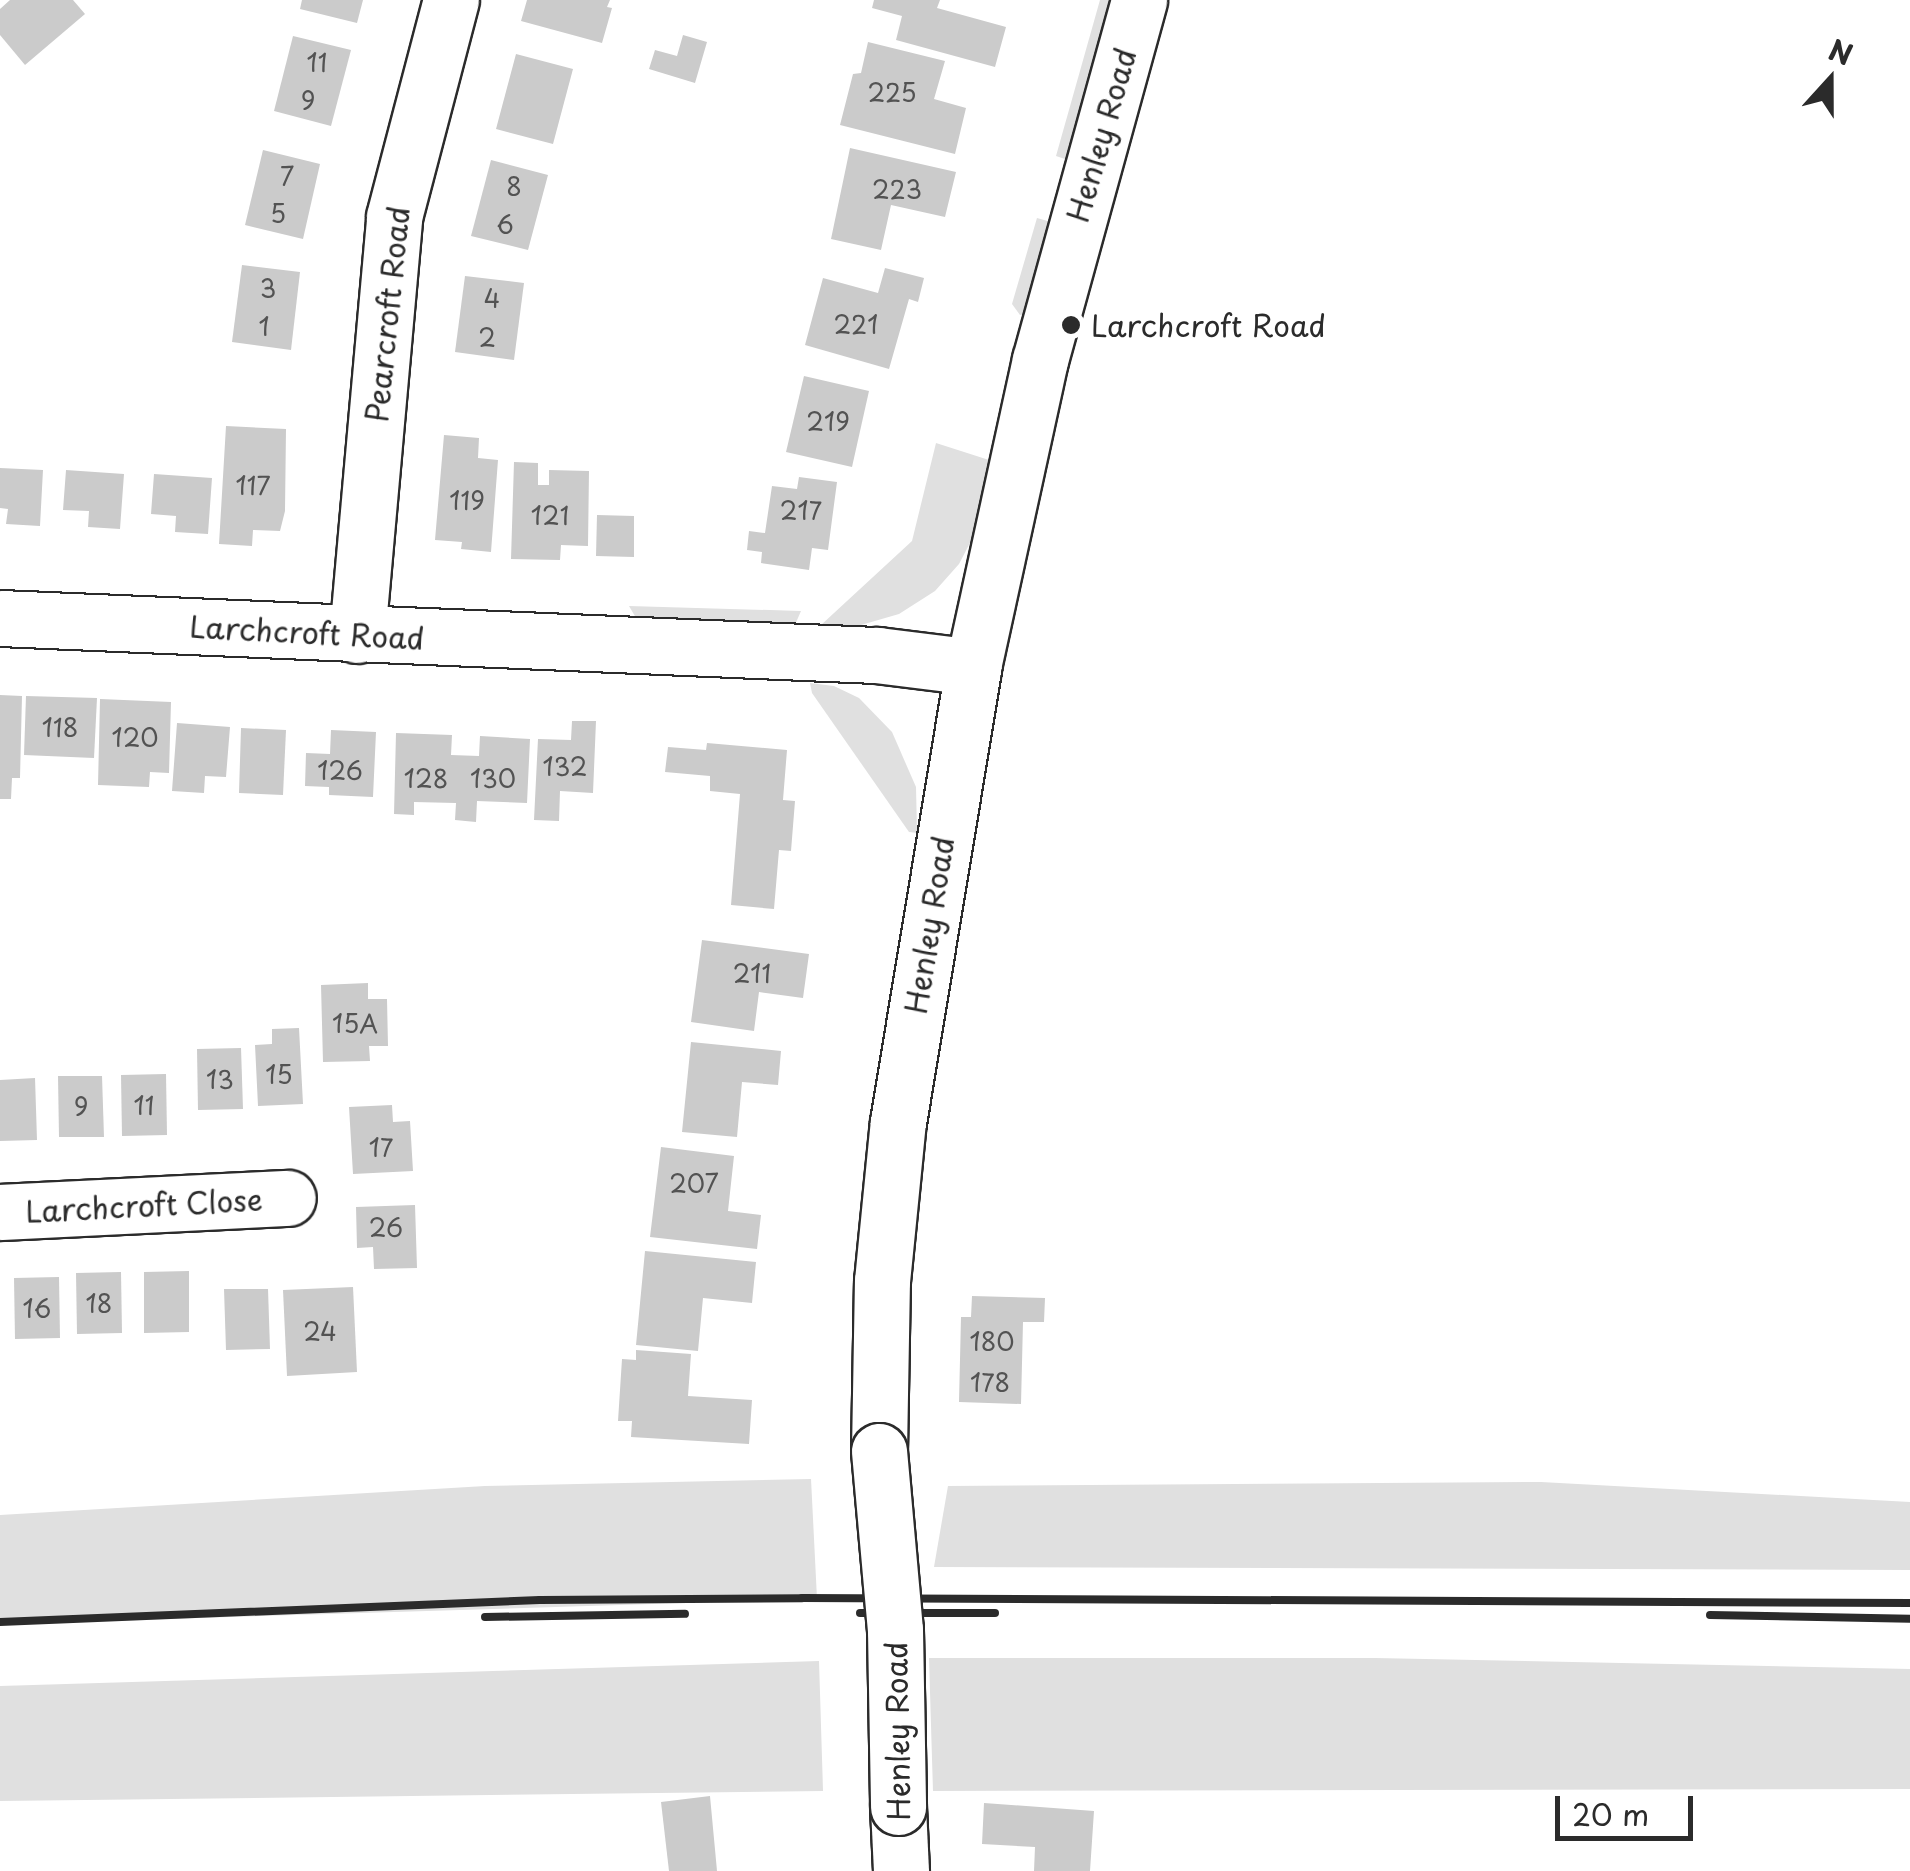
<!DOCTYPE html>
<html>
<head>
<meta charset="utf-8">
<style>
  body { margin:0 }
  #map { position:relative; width:1910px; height:1871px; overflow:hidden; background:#fff; font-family:"Playpen Sans",sans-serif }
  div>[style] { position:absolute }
  .green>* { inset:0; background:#e0e0e0 }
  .building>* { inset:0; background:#cbcbcb }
  .roads { filter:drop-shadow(2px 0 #2b2b2b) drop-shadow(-2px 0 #2b2b2b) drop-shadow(0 2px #2b2b2b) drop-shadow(0 -2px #2b2b2b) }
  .minor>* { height:55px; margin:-27.5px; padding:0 27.5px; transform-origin:27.5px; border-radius:27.5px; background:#fff }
  .rail>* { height:8px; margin:-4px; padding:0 4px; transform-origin:4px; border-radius:4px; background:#2b2b2b }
  .bridges { filter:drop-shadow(2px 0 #2b2b2b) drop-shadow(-2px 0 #2b2b2b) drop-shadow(0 2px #2b2b2b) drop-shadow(0 -2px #2b2b2b) }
  .minor-bridge>* { height:55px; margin:-27.5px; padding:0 27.5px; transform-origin:27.5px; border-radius:27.5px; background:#fff }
  .dots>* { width:28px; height:28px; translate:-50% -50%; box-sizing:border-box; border:5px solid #fff; border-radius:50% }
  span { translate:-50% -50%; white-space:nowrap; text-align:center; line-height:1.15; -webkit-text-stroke:8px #fff; paint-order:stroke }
  .number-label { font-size:25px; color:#535353 }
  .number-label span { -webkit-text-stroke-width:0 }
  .street-label { font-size:30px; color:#2b2b2b }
  .poi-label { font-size:30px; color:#2b2b2b }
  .left { translate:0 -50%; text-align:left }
  .north { position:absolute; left:1780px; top:30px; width:100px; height:100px; -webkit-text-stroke:8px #fff; paint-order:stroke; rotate:21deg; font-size:28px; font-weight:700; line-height:40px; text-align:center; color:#2b2b2b }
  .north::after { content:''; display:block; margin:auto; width:35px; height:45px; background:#2b2b2b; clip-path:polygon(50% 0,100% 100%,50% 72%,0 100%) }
  .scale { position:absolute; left:1555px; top:1796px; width:138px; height:45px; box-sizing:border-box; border:5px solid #2b2b2b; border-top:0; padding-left:12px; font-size:30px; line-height:35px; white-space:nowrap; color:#2b2b2b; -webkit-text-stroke:8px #fff; paint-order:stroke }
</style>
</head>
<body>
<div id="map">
  <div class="green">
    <div style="clip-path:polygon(1100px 0,1112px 0,1068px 160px,1056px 156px)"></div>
    <div style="clip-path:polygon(1037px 218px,1051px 222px,1026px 314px,1020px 315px,1012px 304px)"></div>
    <div style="clip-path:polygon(936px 443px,989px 460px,972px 539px,959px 564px,935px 591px,899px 614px,861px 625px,821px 625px,912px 541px)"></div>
    <div style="clip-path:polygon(629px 606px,801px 611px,794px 627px,639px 623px)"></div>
    <div style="clip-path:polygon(810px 683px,834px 686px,859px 698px,892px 732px,916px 787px,917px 833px,909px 832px,812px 693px)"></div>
    <div style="clip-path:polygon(811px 1479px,817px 1599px,0 1624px,0 1515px,485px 1486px)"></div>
    <div style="clip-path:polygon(1541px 1482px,1910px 1502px,1910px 1570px,934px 1567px,948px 1486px)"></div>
    <div style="clip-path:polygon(929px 1658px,1375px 1658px,1910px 1669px,1910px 1789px,933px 1791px)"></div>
    <div style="clip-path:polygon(819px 1661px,823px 1791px,0 1801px,0 1686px)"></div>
  </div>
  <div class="building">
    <div style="clip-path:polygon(10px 0,73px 0,85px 14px,25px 65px,0 35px,0 9px)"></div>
    <div style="clip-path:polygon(302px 0,363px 0,357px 23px,300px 9px)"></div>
    <div style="clip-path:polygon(527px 0,610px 0,607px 7px,612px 8px,602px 43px,521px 21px)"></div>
    <div style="clip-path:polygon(874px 0,940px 0,937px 8px,1006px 27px,995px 67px,896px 40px,902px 16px,872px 8px)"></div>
    <div style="clip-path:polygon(683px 35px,707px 42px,695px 83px,649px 69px,655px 50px,677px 56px)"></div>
    <div style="clip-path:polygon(293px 36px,351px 50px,331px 126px,274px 111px)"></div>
    <div style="clip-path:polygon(868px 42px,945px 61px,934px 99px,966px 108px,955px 154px,840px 125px,853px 74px,861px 73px)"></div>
    <div style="clip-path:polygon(516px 54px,573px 69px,553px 144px,496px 129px)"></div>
    <div style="clip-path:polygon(850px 148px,956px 172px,945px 217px,891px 205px,881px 250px,831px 239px)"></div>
    <div style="clip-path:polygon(263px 150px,320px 164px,303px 239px,245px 225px)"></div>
    <div style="clip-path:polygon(491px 160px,548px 175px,528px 250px,471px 236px)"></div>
    <div style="clip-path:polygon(242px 265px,300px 272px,291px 350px,232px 342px)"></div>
    <div style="clip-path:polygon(885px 268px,924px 278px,918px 302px,909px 299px,889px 369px,805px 345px,823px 278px,878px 293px)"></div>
    <div style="clip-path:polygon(465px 276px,524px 283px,514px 360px,455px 352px)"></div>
    <div style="clip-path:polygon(804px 376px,869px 391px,852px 467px,786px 452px)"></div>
    <div style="clip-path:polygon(226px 426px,286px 429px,285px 511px,280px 531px,253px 530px,252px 546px,219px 544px)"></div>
    <div style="clip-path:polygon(444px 435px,479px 438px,478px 458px,498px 460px,491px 552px,461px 549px,462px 542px,435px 540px)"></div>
    <div style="clip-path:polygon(514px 462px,538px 463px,538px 485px,549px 485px,549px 470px,589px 471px,588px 546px,561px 545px,560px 560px,511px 559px)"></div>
    <div style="clip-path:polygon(0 468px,43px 470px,40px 526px,6px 524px,8px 509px,0 508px)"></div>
    <div style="clip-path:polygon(66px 470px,124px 474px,120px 529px,88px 527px,89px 511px,63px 510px)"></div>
    <div style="clip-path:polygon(154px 474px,212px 478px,208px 534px,175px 532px,176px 516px,151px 514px)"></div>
    <div style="clip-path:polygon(799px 477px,837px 482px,828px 550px,812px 548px,809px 570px,761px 563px,762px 552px,747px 550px,749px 531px,765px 533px,772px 486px,797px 489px)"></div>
    <div style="clip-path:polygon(597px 515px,634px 516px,634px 557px,596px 556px)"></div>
    <div style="clip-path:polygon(0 695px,22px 696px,20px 778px,12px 778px,11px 799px,0 799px)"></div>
    <div style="clip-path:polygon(26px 696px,97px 698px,94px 758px,24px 755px)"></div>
    <div style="clip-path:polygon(100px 699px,171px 702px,169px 773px,150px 772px,149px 787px,98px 785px)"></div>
    <div style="clip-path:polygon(572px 721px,596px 721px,593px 793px,560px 791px,559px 821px,534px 820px,538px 739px,571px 740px)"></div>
    <div style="clip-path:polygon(177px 723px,230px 727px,226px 777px,205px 776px,204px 793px,172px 791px)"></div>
    <div style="clip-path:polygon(241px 728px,286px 730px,283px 795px,239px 793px)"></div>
    <div style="clip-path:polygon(331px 730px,376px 732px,373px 797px,329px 795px,329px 787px,305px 786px,306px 753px,330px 754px)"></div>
    <div style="clip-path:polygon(396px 733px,452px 735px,451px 755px,479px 756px,480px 736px,530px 739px,527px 803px,477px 801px,476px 822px,455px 820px,456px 803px,414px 802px,414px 815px,394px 814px)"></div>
    <div style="clip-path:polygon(707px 743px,787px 750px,783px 800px,795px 801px,791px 851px,779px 850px,774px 909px,731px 905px,740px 794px,710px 791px,710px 776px,665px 772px,668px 747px,706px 750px)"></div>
    <div style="clip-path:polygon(702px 940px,809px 954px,803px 998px,759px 992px,754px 1031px,691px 1022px)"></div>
    <div style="clip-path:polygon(368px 983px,368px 999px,387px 999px,388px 1046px,369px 1046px,370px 1061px,323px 1062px,321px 985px)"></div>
    <div style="clip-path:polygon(299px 1028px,303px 1104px,258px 1106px,255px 1045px,272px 1044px,272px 1029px)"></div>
    <div style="clip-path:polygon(691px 1042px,781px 1051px,778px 1085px,742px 1082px,737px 1137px,682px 1132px)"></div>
    <div style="clip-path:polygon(241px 1048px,243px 1109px,198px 1110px,197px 1049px)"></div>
    <div style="clip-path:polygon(166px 1074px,167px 1135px,122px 1136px,121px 1075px)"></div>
    <div style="clip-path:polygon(58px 1076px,102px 1076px,104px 1137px,59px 1137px)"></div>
    <div style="clip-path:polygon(35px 1078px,37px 1140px,0 1141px,0 1080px)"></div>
    <div style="clip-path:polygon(392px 1105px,393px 1122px,410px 1121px,413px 1171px,353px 1174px,349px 1107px)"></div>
    <div style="clip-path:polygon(661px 1147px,734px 1156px,728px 1211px,761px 1215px,757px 1249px,650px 1237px)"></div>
    <div style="clip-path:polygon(415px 1205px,417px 1268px,374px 1269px,373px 1247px,357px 1248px,356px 1207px)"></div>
    <div style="clip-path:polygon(645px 1251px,756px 1262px,752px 1303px,703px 1298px,698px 1351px,636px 1345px)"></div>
    <div style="clip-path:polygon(189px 1271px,189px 1332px,144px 1333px,144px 1272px)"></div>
    <div style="clip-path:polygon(121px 1272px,122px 1333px,77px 1334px,76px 1273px)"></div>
    <div style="clip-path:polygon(59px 1277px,60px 1338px,15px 1339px,14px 1278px)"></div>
    <div style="clip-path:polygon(353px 1287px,357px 1372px,287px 1376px,283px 1290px)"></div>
    <div style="clip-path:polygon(224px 1289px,268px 1289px,270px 1349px,226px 1350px)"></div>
    <div style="clip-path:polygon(972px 1296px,1045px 1298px,1044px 1322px,1023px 1322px,1021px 1404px,959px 1402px,961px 1317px,971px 1317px)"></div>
    <div style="clip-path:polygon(636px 1350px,691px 1354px,688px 1396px,752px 1400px,749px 1444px,631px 1437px,632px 1421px,618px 1421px,622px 1359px,636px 1360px)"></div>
    <div style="clip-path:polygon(710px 1796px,717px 1871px,669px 1871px,661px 1802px)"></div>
    <div style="clip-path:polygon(984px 1803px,1094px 1811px,1090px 1871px,1034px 1871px,1035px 1847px,982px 1844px)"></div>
  </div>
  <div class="roads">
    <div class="minor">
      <div style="left:0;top:618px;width:878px;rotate:2.42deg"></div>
      <div style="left:877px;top:655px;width:97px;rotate:7.1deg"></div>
      <div style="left:357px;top:635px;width:420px;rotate:-84.9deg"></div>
      <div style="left:394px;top:217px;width:224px;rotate:-75.3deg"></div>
      <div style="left:0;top:1212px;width:288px;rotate:-2.8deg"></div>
      <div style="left:879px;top:1451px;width:170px;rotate:-89deg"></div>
      <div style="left:882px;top:1281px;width:160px;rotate:-84.3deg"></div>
      <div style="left:898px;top:1122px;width:461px;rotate:-80.6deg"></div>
      <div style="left:973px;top:667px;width:314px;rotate:-77.7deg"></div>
      <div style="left:1040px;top:360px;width:373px;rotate:-74.6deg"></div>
      <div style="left:898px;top:1807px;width:64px;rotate:87.3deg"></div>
    </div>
  </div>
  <div class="rail">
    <div style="left:860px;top:1613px;width:135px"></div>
    <div style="left:1710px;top:1615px;width:200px;rotate:1.1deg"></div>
    <div style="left:485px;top:1617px;width:200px;rotate:-0.9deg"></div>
    <div style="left:0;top:1622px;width:540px;rotate:-2.33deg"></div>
    <div style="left:540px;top:1600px;width:262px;rotate:-0.4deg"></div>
    <div style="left:802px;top:1598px;width:1108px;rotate:0.26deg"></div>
  </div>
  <div class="bridges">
    <div class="minor-bridge">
      <div style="left:879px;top:1451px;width:180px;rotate:84.9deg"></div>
      <div style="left:895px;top:1630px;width:177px;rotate:89deg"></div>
    </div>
  </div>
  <div class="dots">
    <div style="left:1071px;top:325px;background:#2b2b2b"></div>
  </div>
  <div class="number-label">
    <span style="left:317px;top:62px">11</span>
    <span style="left:892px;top:92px">225</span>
    <span style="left:308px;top:100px">9</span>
    <span style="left:287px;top:176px">7</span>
    <span style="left:514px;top:186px">8</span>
    <span style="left:897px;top:189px">223</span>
    <span style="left:278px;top:213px">5</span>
    <span style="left:505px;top:224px">6</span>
    <span style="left:268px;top:288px">3</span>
    <span style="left:492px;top:298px">4</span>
    <span style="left:856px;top:324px">221</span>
    <span style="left:264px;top:326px">1</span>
    <span style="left:487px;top:337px">2</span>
    <span style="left:828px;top:421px">219</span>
    <span style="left:253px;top:485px">117</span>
    <span style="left:467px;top:500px">119</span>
    <span style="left:801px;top:510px">217</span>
    <span style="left:550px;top:515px">121</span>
    <span style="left:60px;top:727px">118</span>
    <span style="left:135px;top:737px">120</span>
    <span style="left:565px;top:766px">132</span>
    <span style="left:340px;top:770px">126</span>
    <span style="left:426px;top:778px">128</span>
    <span style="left:493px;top:778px">130</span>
    <span style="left:752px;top:973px">211</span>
    <span style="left:355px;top:1023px">15A</span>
    <span style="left:279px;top:1074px">15</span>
    <span style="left:220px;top:1079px">13</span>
    <span style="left:144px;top:1105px">11</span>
    <span style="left:81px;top:1106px">9</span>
    <span style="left:381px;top:1147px">17</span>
    <span style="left:694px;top:1183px">207</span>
    <span style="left:386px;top:1227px">26</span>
    <span style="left:99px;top:1303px">18</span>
    <span style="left:37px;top:1308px">16</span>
    <span style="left:320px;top:1331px">24</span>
    <span style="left:992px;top:1341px">180</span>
    <span style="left:990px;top:1382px">178</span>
  </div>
  <div class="street-label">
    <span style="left:1101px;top:135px;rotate:-74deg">Henley Road</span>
    <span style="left:387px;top:314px;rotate:-84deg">Pearcroft Road</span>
    <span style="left:307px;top:632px;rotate:3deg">Larchcroft Road</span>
    <span style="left:929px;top:925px;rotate:-81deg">Henley Road</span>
    <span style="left:144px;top:1205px;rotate:-3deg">Larchcroft Close</span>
    <span style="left:897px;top:1731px;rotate:-91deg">Henley Road</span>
  </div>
  <div class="poi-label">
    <span class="left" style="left:1091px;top:325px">Larchcroft Road</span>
  </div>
  <div class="north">N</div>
  <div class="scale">20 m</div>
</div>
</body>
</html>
